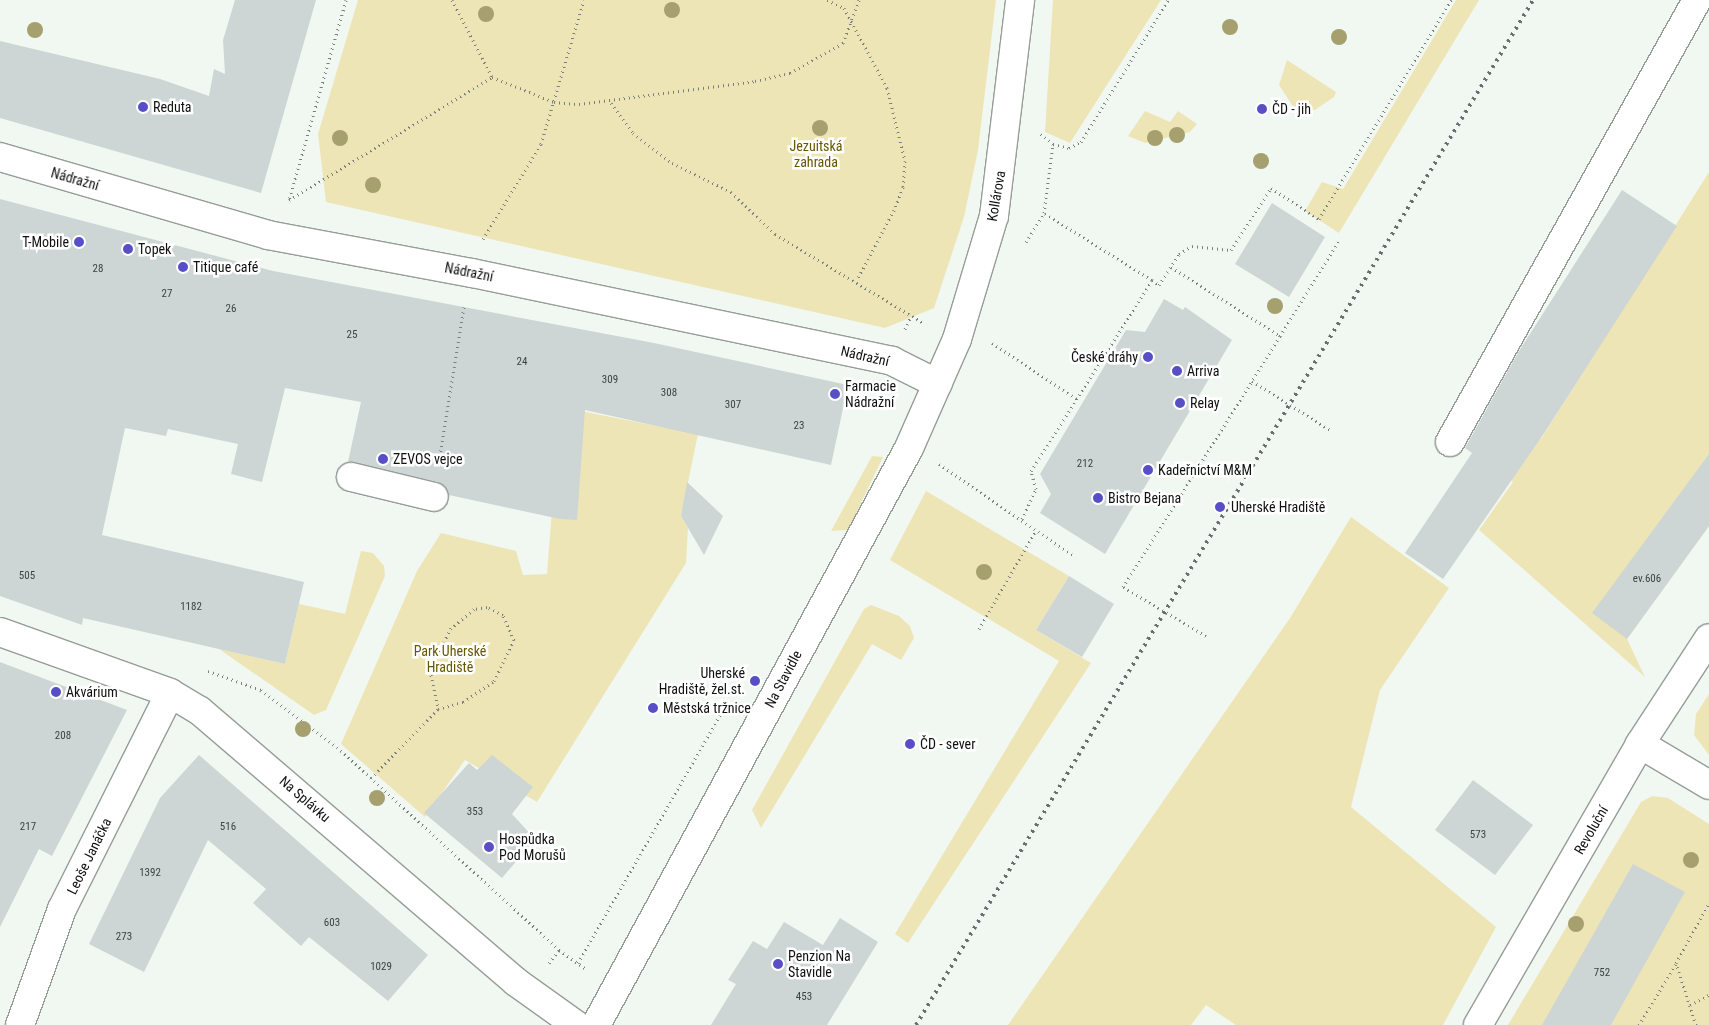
<!DOCTYPE html>
<html>
<head>
<meta charset="utf-8">
<style>
  body { margin:0 }
  #map { position:relative; width:1709px; height:1025px; overflow:hidden; background:#f1f8f2; font-family:"Roboto Condensed",sans-serif }
  div>[style] { position:absolute }
  .green>* { inset:0; background:#eee5b7 }
  .building>* { inset:0; background:#cdd6d4 }
  .path>* { height:3px; margin-top:-1.5px; transform-origin:0; background:repeating-linear-gradient(90deg,#7c807c 0 1px,transparent 0 5px) }
  .roads { filter:drop-shadow(1px 0 #969d97) drop-shadow(-1px 0 #969d97) drop-shadow(0 1px #969d97) drop-shadow(0 -1px #969d97) }
  .minor>* { height:28px; margin:-14px; padding:0 14px; transform-origin:14px; border-radius:14px; background:#fff }
  .rail>* { height:4px; margin-top:-2px; transform-origin:0; background:repeating-linear-gradient(90deg,#6b6f6b 0 2.5px,transparent 0 7.5px) }
  .trees>* { width:16px; height:16px; margin:-8px; border-radius:50%; background:#a5a06d }
  .dots>* { width:14px; height:14px; translate:-50% -50%; box-sizing:border-box; border:2px solid #fff; border-radius:50% }
  span { translate:-50% -50%; white-space:nowrap; text-align:center; line-height:1.15; -webkit-text-stroke:5px #fff; paint-order:stroke }
  .number-label { font-size:11px; color:#3e4240 }
  .number-label span { -webkit-text-stroke-width:0 }
  .poi-label { font-size:14px; color:#0f110f }
  .left { translate:0 -50%; text-align:left }
  .right { translate:-100% -50%; text-align:right }
  .park-label { font-size:14px; color:#665800 }
  .street-label { font-size:14px; color:#0f110f }
</style>
</head>
<body>
<div id="map">
  <div class="green">
    <div style="clip-path:polygon(358px 0,996px 0,978px 150px,964px 217px,934px 308px,885px 328px,326px 202px,318px 134px)"></div>
    <div style="clip-path:polygon(1053px 0,1161px 0,1070px 143px,1045px 132px)"></div>
    <div style="clip-path:polygon(1456px 0,1479px 0,1339px 233px,1305px 211px,1322px 182px,1343px 189px)"></div>
    <div style="clip-path:polygon(1287px 60px,1336px 92px,1334px 97px,1315px 110px,1294px 108px,1279px 85px)"></div>
    <div style="clip-path:polygon(1145px 111px,1170px 122px,1178px 111px,1197px 124px,1190px 132px,1145px 143px,1128px 136px)"></div>
    <div style="clip-path:polygon(1709px 172px,1709px 526px,1627px 639px,1645px 677px,1479px 530px,1513px 482px,1492px 468px,1521px 426px,1541px 439px)"></div>
    <div style="clip-path:polygon(560px 407px,698px 434px,681px 516px,688px 528px,686px 563px,537px 802px,465px 760px,425px 817px,341px 744px,417px 571px,441px 533px,516px 551px,523px 575px,547px 574px)"></div>
    <div style="clip-path:polygon(872px 456px,883px 457px,848px 530px,831px 531px)"></div>
    <div style="clip-path:polygon(926px 491px,1069px 576px,1036px 630px,1091px 663px,908px 943px,895px 934px,1059px 661px,890px 560px)"></div>
    <div style="clip-path:polygon(1351px 517px,1449px 588px,1380px 690px,1351px 807px,1496px 927px,1443px 1025px,1236px 1025px,1206px 1005px,1191px 1025px,1008px 1025px,1290px 618px)"></div>
    <div style="clip-path:polygon(361px 551px,373px 553px,384px 566px,385px 576px,326px 710px,314px 715px,219px 649px,285px 664px,299px 604px,345px 614px)"></div>
    <div style="clip-path:polygon(871px 605px,899px 616px,910px 626px,914px 638px,901px 660px,872px 644px,761px 828px,752px 810px,864px 609px)"></div>
    <div style="clip-path:polygon(1709px 694px,1709px 755px,1694px 735px,1696px 714px)"></div>
    <div style="clip-path:polygon(1652px 796px,1668px 798px,1709px 824px,1709px 1025px,1508px 1025px,1641px 802px)"></div>
  </div>
  <div class="building">
    <div style="clip-path:polygon(235px 0,316px 0,261px 193px,0 118px,0 41px,160px 79px,209px 96px,214px 69px,225px 74px,223px 40px)"></div>
    <div style="clip-path:polygon(1622px 190px,1677px 226px,1545px 432px,1443px 579px,1405px 553px,1472px 453px,1465px 448px,1519px 351px)"></div>
    <div style="clip-path:polygon(0 199px,273px 271px,654px 343px,848px 385px,831px 465px,585px 410px,577px 520px,560px 519px,449px 495px,438px 482px,348px 462px,361px 402px,285px 388px,262px 482px,231px 474px,238px 444px,168px 429px,166px 436px,125px 428px,102px 535px,304px 582px,285px 664px,83px 618px,82px 625px,0 596px)"></div>
    <div style="clip-path:polygon(1272px 203px,1325px 237px,1289px 297px,1235px 264px)"></div>
    <div style="clip-path:polygon(1164px 299px,1183px 310px,1185px 307px,1232px 340px,1105px 554px,1040px 513px,1051px 494px,1040px 474px,1126px 330px,1145px 332px)"></div>
    <div style="clip-path:polygon(1709px 454px,1709px 526px,1627px 639px,1592px 613px)"></div>
    <div style="clip-path:polygon(687px 482px,723px 516px,704px 555px,681px 516px)"></div>
    <div style="clip-path:polygon(1069px 576px,1114px 604px,1082px 657px,1036px 630px)"></div>
    <div style="clip-path:polygon(0 662px,127px 710px,52px 856px,39px 849px,0 927px)"></div>
    <div style="clip-path:polygon(199px 755px,428px 955px,388px 1001px,309px 937px,301px 946px,253px 903px,266px 889px,208px 840px,144px 972px,89px 944px,160px 798px)"></div>
    <div style="clip-path:polygon(492px 755px,533px 787px,512px 814px,535px 839px,502px 878px,424px 813px,469px 763px,477px 770px)"></div>
    <div style="clip-path:polygon(1473px 780px,1533px 825px,1495px 875px,1435px 830px)"></div>
    <div style="clip-path:polygon(1633px 864px,1685px 892px,1611px 1025px,1542px 1025px)"></div>
    <div style="clip-path:polygon(840px 918px,878px 942px,827px 1025px,711px 1025px,736px 984px,728px 980px,753px 941px,767px 949px,784px 922px,823px 945px)"></div>
  </div>
  <div class="path">
    <div style="left:346px;top:0;width:208px;rotate:105.9deg"></div>
    <div style="left:289px;top:200px;width:237px;rotate:-31.2deg"></div>
    <div style="left:492px;top:77px;width:67px;rotate:22deg"></div>
    <div style="left:554px;top:102px;width:25px;rotate:5deg"></div>
    <div style="left:579px;top:104px;width:177px;rotate:-7.4deg"></div>
    <div style="left:755px;top:81px;width:36px;rotate:-13deg"></div>
    <div style="left:790px;top:73px;width:61px;rotate:-29.5deg"></div>
    <div style="left:843px;top:43px;width:46px;rotate:-69.6deg"></div>
    <div style="left:452px;top:0;width:87px;rotate:62.5deg"></div>
    <div style="left:827px;top:0;width:19px;rotate:25deg"></div>
    <div style="left:844px;top:8px;width:91px;rotate:61.7deg"></div>
    <div style="left:887px;top:88px;width:75px;rotate:76.1deg"></div>
    <div style="left:905px;top:161px;width:26px;rotate:94deg"></div>
    <div style="left:903px;top:187px;width:25px;rotate:111deg"></div>
    <div style="left:894px;top:210px;width:79px;rotate:117.9deg"></div>
    <div style="left:611px;top:103px;width:37px;rotate:54deg"></div>
    <div style="left:633px;top:133px;width:49px;rotate:37.6deg"></div>
    <div style="left:672px;top:163px;width:66px;rotate:26.2deg"></div>
    <div style="left:731px;top:192px;width:61px;rotate:43.7deg"></div>
    <div style="left:775px;top:234px;width:174px;rotate:30.9deg"></div>
    <div style="left:1053px;top:144px;width:16px;rotate:14deg"></div>
    <div style="left:1069px;top:148px;width:13px;rotate:-27deg"></div>
    <div style="left:1081px;top:142px;width:167px;rotate:-58.5deg"></div>
    <div style="left:483px;top:239px;width:111px;rotate:-58.6deg"></div>
    <div style="left:541px;top:144px;width:150px;rotate:-73.4deg"></div>
    <div style="left:1026px;top:242px;width:34px;rotate:-58deg"></div>
    <div style="left:1171px;top:267px;width:129px;rotate:32.3deg"></div>
    <div style="left:1280px;top:336px;width:53px;rotate:121.9deg"></div>
    <div style="left:1152px;top:280px;width:9px;rotate:36deg"></div>
    <div style="left:1159px;top:285px;width:37px;rotate:-57deg"></div>
    <div style="left:1179px;top:254px;width:15px;rotate:-32deg"></div>
    <div style="left:1192px;top:246px;width:39px;rotate:6deg"></div>
    <div style="left:1231px;top:250px;width:74px;rotate:-57.2deg"></div>
    <div style="left:1271px;top:188px;width:57px;rotate:32.9deg"></div>
    <div style="left:1319px;top:219px;width:256px;rotate:-58.9deg"></div>
    <div style="left:905px;top:329px;width:14px;rotate:-65deg"></div>
    <div style="left:1280px;top:336px;width:114px;rotate:-58.3deg"></div>
    <div style="left:992px;top:343px;width:102px;rotate:33.4deg"></div>
    <div style="left:439px;top:461px;width:156px;rotate:-80.8deg"></div>
    <div style="left:939px;top:464px;width:163px;rotate:34.3deg"></div>
    <div style="left:1022px;top:519px;width:33px;rotate:-65deg"></div>
    <div style="left:1036px;top:489px;width:19px;rotate:-106deg"></div>
    <div style="left:1031px;top:471px;width:226px;rotate:-57.6deg"></div>
    <div style="left:1152px;top:280px;width:127px;rotate:-148.2deg"></div>
    <div style="left:1044px;top:213px;width:70px;rotate:-82.6deg"></div>
    <div style="left:1053px;top:144px;width:16px;rotate:-142deg"></div>
    <div style="left:979px;top:629px;width:112px;rotate:-60deg"></div>
    <div style="left:1206px;top:636px;width:96px;rotate:-149.4deg"></div>
    <div style="left:1123px;top:587px;width:243px;rotate:-57.9deg"></div>
    <div style="left:1252px;top:381px;width:92px;rotate:32.1deg"></div>
    <div style="left:208px;top:671px;width:56px;rotate:19.7deg"></div>
    <div style="left:261px;top:690px;width:95px;rotate:36.9deg"></div>
    <div style="left:337px;top:747px;width:301px;rotate:42.4deg"></div>
    <div style="left:371px;top:778px;width:96px;rotate:-45.8deg"></div>
    <div style="left:438px;top:709px;width:26px;rotate:-16deg"></div>
    <div style="left:463px;top:702px;width:37px;rotate:-34deg"></div>
    <div style="left:494px;top:681px;width:46px;rotate:-64deg"></div>
    <div style="left:514px;top:640px;width:27px;rotate:-114deg"></div>
    <div style="left:503px;top:615px;width:18px;rotate:-153deg"></div>
    <div style="left:487px;top:607px;width:13px;rotate:171deg"></div>
    <div style="left:474px;top:609px;width:30px;rotate:140deg"></div>
    <div style="left:451px;top:628px;width:47px;rotate:116.6deg"></div>
    <div style="left:430px;top:670px;width:40px;rotate:78deg"></div>
    <div style="left:549px;top:963px;width:16px;rotate:-52deg"></div>
    <div style="left:559px;top:950px;width:33px;rotate:35deg"></div>
    <div style="left:578px;top:963px;width:296px;rotate:-60.2deg"></div>
    <div style="left:1690px;top:1005px;width:21px;rotate:-28deg"></div>
    <div style="left:1639px;top:1025px;width:71px;rotate:-58.8deg"></div>
    <div style="left:1696px;top:1025px;width:65px;rotate:-107.9deg"></div>
    <div style="left:1676px;top:963px;width:68px;rotate:-61.2deg"></div>
  </div>
  <div class="roads">
    <div class="minor">
      <div style="left:0;top:157px;width:279px;rotate:16.2deg"></div>
      <div style="left:268px;top:235px;width:208px;rotate:10.6deg"></div>
      <div style="left:472px;top:273px;width:429px;rotate:11.8deg"></div>
      <div style="left:892px;top:361px;width:51px;rotate:26.6deg"></div>
      <div style="left:1450px;top:442px;width:506px;rotate:-60.8deg"></div>
      <div style="left:351px;top:477px;width:85px;rotate:13.5deg"></div>
      <div style="left:0;top:632px;width:181px;rotate:19.7deg"></div>
      <div style="left:170px;top:693px;width:35px;rotate:31deg"></div>
      <div style="left:200px;top:711px;width:416px;rotate:40.6deg"></div>
      <div style="left:516px;top:982px;width:74px;rotate:35.6deg"></div>
      <div style="left:1640px;top:744px;width:80px;rotate:30.7deg"></div>
      <div style="left:20px;top:1025px;width:123px;rotate:-70.1deg"></div>
      <div style="left:62px;top:909px;width:241px;rotate:-63.4deg"></div>
      <div style="left:596px;top:1025px;width:656px;rotate:-61.52deg"></div>
      <div style="left:909px;top:448px;width:119px;rotate:-66.2deg"></div>
      <div style="left:957px;top:339px;width:128px;rotate:-73.3deg"></div>
      <div style="left:994px;top:216px;width:218px;rotate:-83.1deg"></div>
      <div style="left:1478px;top:1025px;width:324px;rotate:-60deg"></div>
      <div style="left:1640px;top:744px;width:126px;rotate:-56.9deg"></div>
    </div>
  </div>
  <div class="rail">
    <div style="left:916px;top:1025px;width:1196px;rotate:-58.95deg"></div>
  </div>
  <div class="trees">
    <div style="left:672px;top:10px"></div>
    <div style="left:486px;top:14px"></div>
    <div style="left:1230px;top:27px"></div>
    <div style="left:35px;top:30px"></div>
    <div style="left:1339px;top:37px"></div>
    <div style="left:820px;top:128px"></div>
    <div style="left:1177px;top:135px"></div>
    <div style="left:340px;top:138px"></div>
    <div style="left:1155px;top:138px"></div>
    <div style="left:1261px;top:161px"></div>
    <div style="left:373px;top:185px"></div>
    <div style="left:1275px;top:306px"></div>
    <div style="left:984px;top:572px"></div>
    <div style="left:303px;top:729px"></div>
    <div style="left:377px;top:798px"></div>
    <div style="left:1691px;top:860px"></div>
    <div style="left:1576px;top:924px"></div>
  </div>
  <div class="dots">
    <div style="left:143px;top:107px;background:#584fc7"></div>
    <div style="left:1262px;top:109px;background:#584fc7"></div>
    <div style="left:79px;top:242px;background:#584fc7"></div>
    <div style="left:128px;top:249px;background:#584fc7"></div>
    <div style="left:183px;top:267px;background:#584fc7"></div>
    <div style="left:1148px;top:357px;background:#584fc7"></div>
    <div style="left:1177px;top:371px;background:#584fc7"></div>
    <div style="left:835px;top:394px;background:#584fc7"></div>
    <div style="left:1180px;top:403px;background:#584fc7"></div>
    <div style="left:383px;top:459px;background:#584fc7"></div>
    <div style="left:1148px;top:470px;background:#584fc7"></div>
    <div style="left:1098px;top:498px;background:#584fc7"></div>
    <div style="left:1220px;top:507px;background:#584fc7"></div>
    <div style="left:755px;top:681px;background:#584fc7"></div>
    <div style="left:56px;top:692px;background:#584fc7"></div>
    <div style="left:653px;top:708px;background:#584fc7"></div>
    <div style="left:910px;top:744px;background:#584fc7"></div>
    <div style="left:489px;top:847px;background:#584fc7"></div>
    <div style="left:778px;top:964px;background:#584fc7"></div>
  </div>
  <div class="number-label">
    <span style="left:98px;top:269px">28</span>
    <span style="left:167px;top:294px">27</span>
    <span style="left:231px;top:309px">26</span>
    <span style="left:352px;top:335px">25</span>
    <span style="left:522px;top:362px">24</span>
    <span style="left:610px;top:380px">309</span>
    <span style="left:669px;top:393px">308</span>
    <span style="left:733px;top:405px">307</span>
    <span style="left:799px;top:426px">23</span>
    <span style="left:1085px;top:464px">212</span>
    <span style="left:27px;top:576px">505</span>
    <span style="left:1647px;top:579px">ev.606</span>
    <span style="left:191px;top:607px">1182</span>
    <span style="left:63px;top:736px">208</span>
    <span style="left:475px;top:812px">353</span>
    <span style="left:28px;top:827px">217</span>
    <span style="left:228px;top:827px">516</span>
    <span style="left:1478px;top:835px">573</span>
    <span style="left:150px;top:873px">1392</span>
    <span style="left:332px;top:923px">603</span>
    <span style="left:124px;top:937px">273</span>
    <span style="left:381px;top:967px">1029</span>
    <span style="left:1602px;top:973px">752</span>
    <span style="left:804px;top:997px">453</span>
  </div>
  <div class="poi-label">
    <span class="left" style="left:153px;top:107px">Reduta</span>
    <span class="left" style="left:1272px;top:109px">ČD - jih</span>
    <span class="right" style="left:69px;top:242px">T-Mobile</span>
    <span class="left" style="left:138px;top:249px">Topek</span>
    <span class="left" style="left:193px;top:267px">Titique café</span>
    <span class="right" style="left:1138px;top:357px">České dráhy</span>
    <span class="left" style="left:1187px;top:371px">Arriva</span>
    <span class="left" style="left:845px;top:394px">Farmacie<br>Nádražní</span>
    <span class="left" style="left:1190px;top:403px">Relay</span>
    <span class="left" style="left:393px;top:459px">ZEVOS vejce</span>
    <span class="left" style="left:1158px;top:470px">Kadeřnictví M&amp;M</span>
    <span class="left" style="left:1108px;top:498px">Bistro Bejana</span>
    <span class="left" style="left:1231px;top:507px">Uherské Hradiště</span>
    <span class="right" style="left:745px;top:681px">Uherské<br>Hradiště, žel.st.</span>
    <span class="left" style="left:66px;top:692px">Akvárium</span>
    <span class="left" style="left:663px;top:708px">Městská tržnice</span>
    <span class="left" style="left:920px;top:744px">ČD - sever</span>
    <span class="left" style="left:499px;top:847px">Hospůdka<br>Pod Morušů</span>
    <span class="left" style="left:788px;top:964px">Penzion Na<br>Stavidle</span>
  </div>
  <div class="park-label">
    <span style="left:816px;top:154px">Jezuitská<br>zahrada</span>
    <span style="left:450px;top:659px">Park Uherské<br>Hradiště</span>
  </div>
  <div class="street-label">
    <span style="left:75px;top:179px;rotate:16deg">Nádražní</span>
    <span style="left:996px;top:196px;rotate:-80deg">Kollárova</span>
    <span style="left:469px;top:272px;rotate:11deg">Nádražní</span>
    <span style="left:865px;top:356px;rotate:13deg">Nádražní</span>
    <span style="left:783px;top:679px;rotate:-62deg">Na Stavidle</span>
    <span style="left:305px;top:799px;rotate:41deg">Na Splávku</span>
    <span style="left:1591px;top:830px;rotate:-60deg">Revoluční</span>
    <span style="left:89px;top:856px;rotate:-64deg">Leoše Janáčka</span>
  </div>
</div>
</body>
</html>
